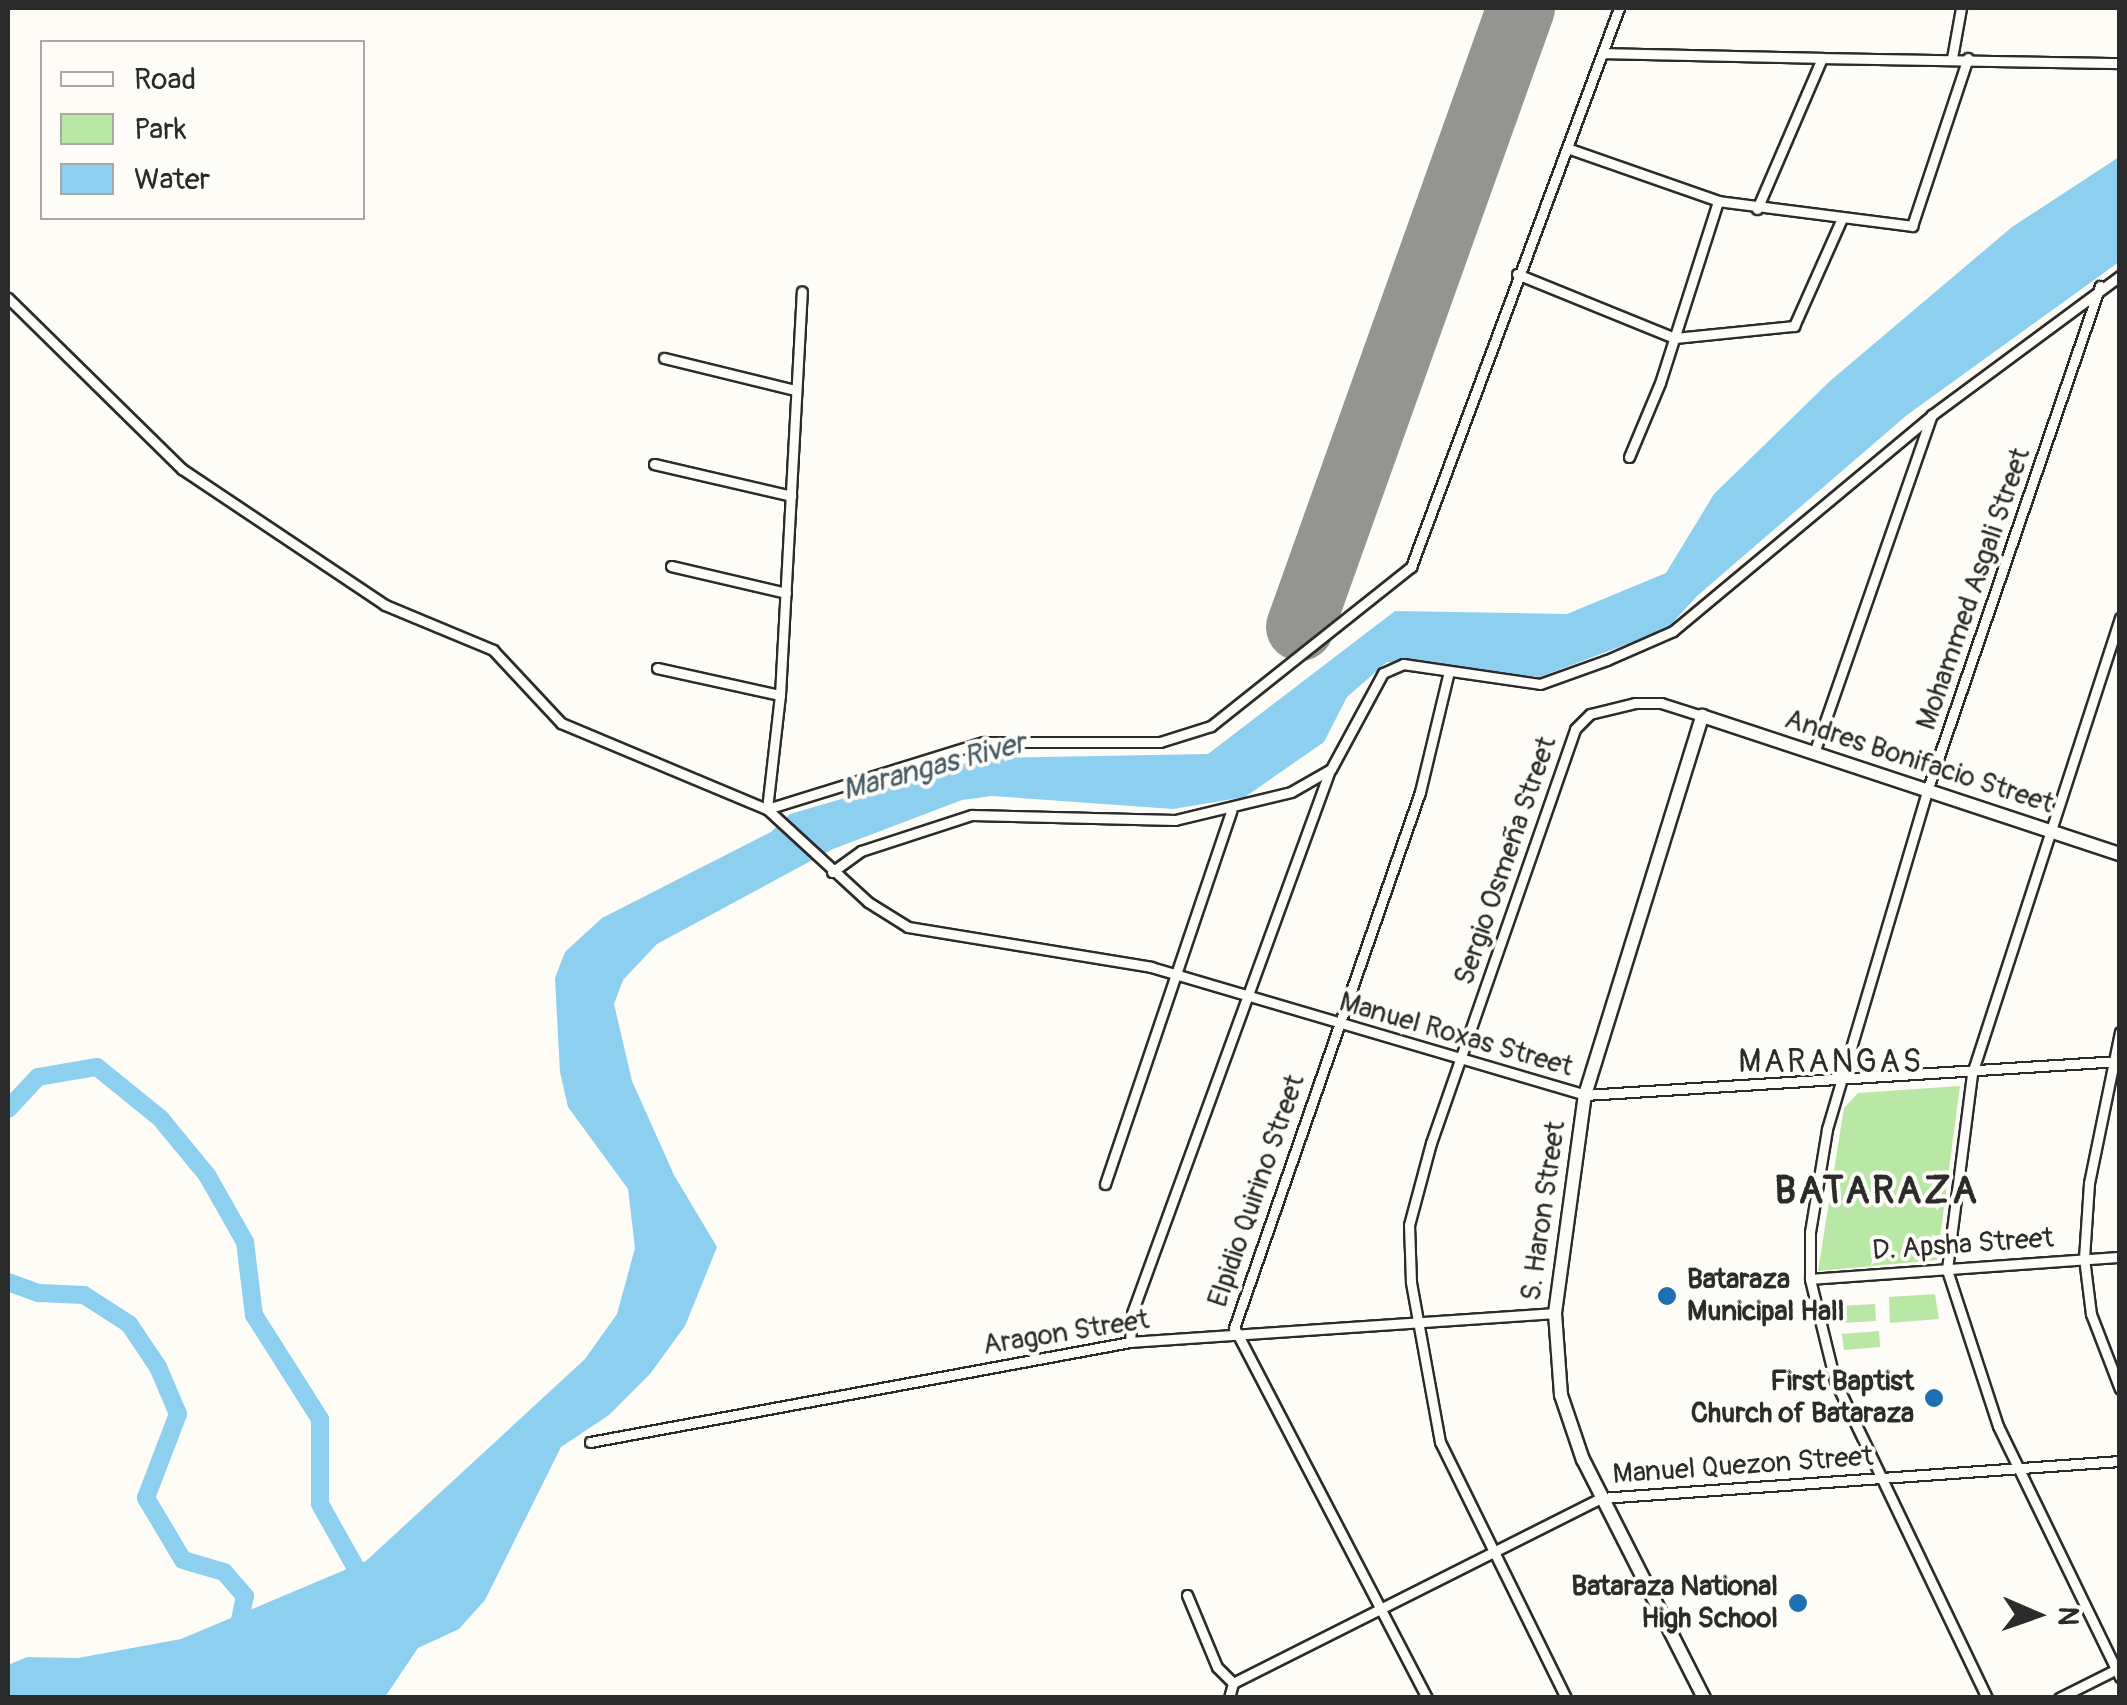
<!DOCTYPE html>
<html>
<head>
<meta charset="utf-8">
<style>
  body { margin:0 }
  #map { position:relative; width:2127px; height:1705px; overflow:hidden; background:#fdfcf7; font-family:Pangolin,sans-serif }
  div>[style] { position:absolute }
  .green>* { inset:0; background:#b9e7a5 }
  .water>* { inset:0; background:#8dcfef }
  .river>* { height:18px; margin:-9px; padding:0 9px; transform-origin:9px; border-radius:9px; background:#8dcfef }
  .runway>* { height:68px; margin:-34px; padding:0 34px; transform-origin:34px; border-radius:34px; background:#949491 }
  .roads { filter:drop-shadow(2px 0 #2b2b2b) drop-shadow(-2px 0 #2b2b2b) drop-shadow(0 2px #2b2b2b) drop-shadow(0 -2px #2b2b2b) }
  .street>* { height:9px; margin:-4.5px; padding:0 4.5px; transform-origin:4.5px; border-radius:4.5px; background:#fdfcf7 }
  .secondary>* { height:12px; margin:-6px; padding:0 6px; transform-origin:6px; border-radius:6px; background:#fdfcf7 }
  .dots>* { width:28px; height:28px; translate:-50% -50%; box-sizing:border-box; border:5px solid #fdfcf7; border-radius:50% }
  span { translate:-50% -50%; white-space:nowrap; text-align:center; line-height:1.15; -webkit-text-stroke:8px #fdfcf7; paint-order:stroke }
  .street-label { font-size:28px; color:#2b2b2b }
  .poi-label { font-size:28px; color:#2b2b2b; font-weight:700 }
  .left { translate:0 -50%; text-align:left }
  .right { translate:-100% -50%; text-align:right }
  .water-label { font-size:30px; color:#485c66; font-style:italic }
  .quarter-label { font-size:32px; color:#2b2b2b; letter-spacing:2.5px }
  .district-label { font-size:38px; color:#2b2b2b; font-weight:700; letter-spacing:2.5px }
  .frame { position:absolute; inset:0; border:10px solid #2b2b2b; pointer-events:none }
  .legend { position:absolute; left:40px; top:40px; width:325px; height:180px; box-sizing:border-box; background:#fdfcf7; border:2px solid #a9a8a5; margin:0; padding:12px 18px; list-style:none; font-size:30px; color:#2b2b2b }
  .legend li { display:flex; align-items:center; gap:20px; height:50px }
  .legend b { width:50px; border:2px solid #a9a8a5 }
  .north { position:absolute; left:1987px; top:1565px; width:100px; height:100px; -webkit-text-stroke:8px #fdfcf7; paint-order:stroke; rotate:92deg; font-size:28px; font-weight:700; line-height:40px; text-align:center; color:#2b2b2b }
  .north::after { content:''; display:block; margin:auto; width:35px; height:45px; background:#2b2b2b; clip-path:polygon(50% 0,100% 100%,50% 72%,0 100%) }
</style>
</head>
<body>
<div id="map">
  <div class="green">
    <div style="clip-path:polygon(1960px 1086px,1937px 1260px,1818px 1271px,1844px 1108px,1858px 1093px)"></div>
    <div style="clip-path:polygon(1935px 1294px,1939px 1319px,1890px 1323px,1889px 1297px)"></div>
    <div style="clip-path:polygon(1875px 1304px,1876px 1321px,1842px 1323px,1841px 1306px)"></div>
    <div style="clip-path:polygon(1879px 1331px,1880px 1347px,1844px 1350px,1842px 1334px)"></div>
  </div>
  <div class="water">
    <div style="clip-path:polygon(2119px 157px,2119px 262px,1907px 415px,1697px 596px,1667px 629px,1540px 677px,1387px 662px,1347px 697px,1324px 742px,1245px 797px,1173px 809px,992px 796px,962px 800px,833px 849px,657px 944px,623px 980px,614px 1004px,632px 1081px,674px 1175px,717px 1247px,685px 1326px,650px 1374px,609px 1415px,561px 1447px,485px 1600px,459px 1629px,418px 1648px,385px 1697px,8px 1698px,8px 1665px,27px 1657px,78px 1658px,181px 1639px,366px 1561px,585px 1359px,617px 1314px,635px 1248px,628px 1189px,568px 1107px,560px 1072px,555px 978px,565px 952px,602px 918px,771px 832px,790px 814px,982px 758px,1208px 754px,1395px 611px,1567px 614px,1666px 573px,1714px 494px,1830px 381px,2012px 227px)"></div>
  </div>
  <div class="river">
    <div style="left:8px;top:1109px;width:44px;rotate:-46.8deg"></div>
    <div style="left:38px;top:1077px;width:60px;rotate:-9.6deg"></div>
    <div style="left:97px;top:1067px;width:81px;rotate:39deg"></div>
    <div style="left:160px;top:1118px;width:74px;rotate:50.5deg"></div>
    <div style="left:207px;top:1175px;width:77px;rotate:60.4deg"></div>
    <div style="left:245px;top:1242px;width:74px;rotate:83deg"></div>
    <div style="left:254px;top:1315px;width:123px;rotate:57.6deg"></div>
    <div style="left:320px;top:1419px;width:85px;rotate:90deg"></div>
    <div style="left:320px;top:1504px;width:94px;rotate:60.7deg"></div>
    <div style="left:8px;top:1282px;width:33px;rotate:20deg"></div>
    <div style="left:39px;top:1293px;width:45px;rotate:2.5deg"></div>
    <div style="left:84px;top:1295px;width:54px;rotate:32.8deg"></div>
    <div style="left:129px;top:1324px;width:52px;rotate:56deg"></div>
    <div style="left:158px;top:1367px;width:51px;rotate:66.9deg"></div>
    <div style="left:178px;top:1414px;width:90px;rotate:110.9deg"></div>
    <div style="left:146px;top:1498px;width:72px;rotate:59.2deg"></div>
    <div style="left:183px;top:1560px;width:43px;rotate:16.3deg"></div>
    <div style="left:224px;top:1572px;width:32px;rotate:49deg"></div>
    <div style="left:245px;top:1596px;width:29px;rotate:102deg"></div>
    <div style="left:239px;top:1624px;width:18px;rotate:146deg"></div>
  </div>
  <div class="runway">
    <div style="left:1300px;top:627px;width:657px;rotate:-70.35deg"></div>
  </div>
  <div class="roads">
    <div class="street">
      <div style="left:1603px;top:53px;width:219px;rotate:1.3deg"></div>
      <div style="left:1952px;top:58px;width:51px;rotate:-79.8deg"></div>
      <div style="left:1567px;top:148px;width:160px;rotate:19.3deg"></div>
      <div style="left:1718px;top:201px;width:196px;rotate:7.3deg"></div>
      <div style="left:1912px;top:226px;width:177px;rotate:-71.6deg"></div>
      <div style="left:1757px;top:209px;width:164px;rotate:-66.7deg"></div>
      <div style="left:1822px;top:58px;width:298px;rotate:1deg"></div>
      <div style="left:1517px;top:274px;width:170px;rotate:22.1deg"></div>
      <div style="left:1675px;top:338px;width:120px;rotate:-5.8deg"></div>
      <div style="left:1794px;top:326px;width:118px;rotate:-66deg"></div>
      <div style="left:8px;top:298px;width:244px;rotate:44.5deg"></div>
      <div style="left:182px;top:469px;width:244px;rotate:33.8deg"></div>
      <div style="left:385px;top:605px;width:117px;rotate:22.6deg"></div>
      <div style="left:493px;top:650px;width:100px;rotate:47deg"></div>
      <div style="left:561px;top:723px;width:223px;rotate:22.7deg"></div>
      <div style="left:767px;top:809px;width:137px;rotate:42.6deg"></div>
      <div style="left:868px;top:902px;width:47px;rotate:32deg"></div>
      <div style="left:908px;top:927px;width:246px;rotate:9.3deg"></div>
      <div style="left:1151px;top:967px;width:452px;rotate:16.4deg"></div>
      <div style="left:1585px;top:1095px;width:536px;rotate:-3.64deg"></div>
      <div style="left:664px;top:358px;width:135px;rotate:13.7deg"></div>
      <div style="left:1629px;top:457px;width:80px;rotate:-67.3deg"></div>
      <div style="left:1660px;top:383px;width:191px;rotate:-72.3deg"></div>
      <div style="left:654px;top:464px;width:141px;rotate:13.1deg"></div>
      <div style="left:671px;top:566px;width:118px;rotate:13.2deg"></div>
      <div style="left:2120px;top:618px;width:479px;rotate:108deg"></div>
      <div style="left:1972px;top:1074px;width:198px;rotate:97.3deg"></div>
      <div style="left:1947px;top:1270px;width:164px;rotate:71.9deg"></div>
      <div style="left:1998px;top:1426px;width:279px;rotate:64.1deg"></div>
      <div style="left:657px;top:668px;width:126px;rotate:12.4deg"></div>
      <div style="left:1814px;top:753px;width:358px;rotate:-70.8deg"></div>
      <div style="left:1932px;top:415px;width:234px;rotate:-36.5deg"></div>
      <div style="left:767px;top:809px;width:227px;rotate:-17.2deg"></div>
      <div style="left:984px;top:742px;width:176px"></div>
      <div style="left:1160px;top:742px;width:53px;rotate:-17.4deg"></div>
      <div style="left:1211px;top:726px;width:256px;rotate:-38.5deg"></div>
      <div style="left:1411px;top:567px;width:596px;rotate:-69.59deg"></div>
      <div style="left:767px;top:809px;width:115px;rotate:-83.5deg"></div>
      <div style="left:780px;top:695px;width:404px;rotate:-86.9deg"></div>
      <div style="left:832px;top:872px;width:36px;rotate:-36deg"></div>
      <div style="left:861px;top:851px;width:117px;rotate:-18deg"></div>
      <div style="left:972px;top:815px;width:203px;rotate:1.4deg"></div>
      <div style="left:1175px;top:820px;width:119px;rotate:-13.6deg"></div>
      <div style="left:1291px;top:792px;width:46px;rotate:-29.9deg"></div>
      <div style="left:1331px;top:769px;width:109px;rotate:-61.6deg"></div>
      <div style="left:1383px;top:673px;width:22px;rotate:-24deg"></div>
      <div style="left:1403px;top:664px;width:138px;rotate:8.3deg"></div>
      <div style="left:1540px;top:684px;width:71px;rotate:-19.7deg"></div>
      <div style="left:1607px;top:660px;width:72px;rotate:-23.7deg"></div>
      <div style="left:1673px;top:631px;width:337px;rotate:-39.8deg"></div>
      <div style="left:2120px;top:1032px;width:154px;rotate:101.6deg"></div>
      <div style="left:2089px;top:1183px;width:75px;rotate:93.8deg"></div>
      <div style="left:2084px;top:1258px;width:56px;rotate:82.9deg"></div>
      <div style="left:2091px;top:1314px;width:80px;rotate:68.9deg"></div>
      <div style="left:1105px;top:1184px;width:394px;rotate:-71.3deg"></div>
      <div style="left:1810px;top:1279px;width:311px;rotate:-4.1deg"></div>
      <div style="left:1130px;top:1342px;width:29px;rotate:-86deg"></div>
      <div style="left:1132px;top:1313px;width:578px;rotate:-69.97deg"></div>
      <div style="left:590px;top:1442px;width:549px;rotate:-10.49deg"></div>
      <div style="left:1130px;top:1342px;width:426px;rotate:-3.9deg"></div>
      <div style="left:1187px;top:1595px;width:78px;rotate:67.4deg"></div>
      <div style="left:1217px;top:1667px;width:23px;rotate:45deg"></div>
      <div style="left:1233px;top:1683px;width:412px;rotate:-26.7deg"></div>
      <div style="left:1601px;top:1498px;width:520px;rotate:-4.08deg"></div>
      <div style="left:1229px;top:1698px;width:16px;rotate:-75deg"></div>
      <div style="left:1427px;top:1698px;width:417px;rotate:-117.5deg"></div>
      <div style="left:1234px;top:1328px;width:567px;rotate:-70.86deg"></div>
      <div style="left:1420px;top:792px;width:124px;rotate:-76.5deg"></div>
      <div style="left:1566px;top:1698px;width:285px;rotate:-116.2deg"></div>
      <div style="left:1440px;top:1442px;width:163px;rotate:-100.3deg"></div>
      <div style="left:1411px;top:1282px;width:57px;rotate:-92deg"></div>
      <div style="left:1409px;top:1225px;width:85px;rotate:-75deg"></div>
      <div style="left:1431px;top:1143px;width:438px;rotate:-70.8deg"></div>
      <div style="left:1575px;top:729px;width:21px;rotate:-45deg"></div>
      <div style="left:1590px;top:714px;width:46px;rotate:-13.7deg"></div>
      <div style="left:1635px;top:703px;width:26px"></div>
      <div style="left:1661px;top:703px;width:43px;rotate:17.6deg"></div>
      <div style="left:1987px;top:1698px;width:352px;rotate:-115.6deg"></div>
      <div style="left:1835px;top:1381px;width:105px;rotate:-103.8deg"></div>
      <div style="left:1810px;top:1279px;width:47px;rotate:-90deg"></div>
      <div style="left:1810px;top:1232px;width:104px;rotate:-80.6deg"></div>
      <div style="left:1827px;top:1129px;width:352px;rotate:-73.5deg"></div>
      <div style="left:1927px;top:791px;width:534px;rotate:-71.09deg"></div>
      <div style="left:2059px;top:1698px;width:67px;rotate:-26.6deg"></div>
    </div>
    <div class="secondary">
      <div style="left:1704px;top:1698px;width:267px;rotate:-116.9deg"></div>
      <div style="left:1583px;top:1460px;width:69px;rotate:-108.7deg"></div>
      <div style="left:1561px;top:1395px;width:82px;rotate:-94.2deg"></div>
      <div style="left:1555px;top:1313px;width:220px;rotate:-82.2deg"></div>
      <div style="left:1585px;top:1095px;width:397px;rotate:-72.8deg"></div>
      <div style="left:1702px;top:716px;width:440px;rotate:18.3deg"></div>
    </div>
  </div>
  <div class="dots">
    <div style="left:1667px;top:1296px;background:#1f6fb2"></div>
    <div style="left:1934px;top:1398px;background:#1f6fb2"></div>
    <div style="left:1798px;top:1603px;background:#1f6fb2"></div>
  </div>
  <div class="street-label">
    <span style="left:1974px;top:589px;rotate:-71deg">Mohammed Asgali Street</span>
    <span style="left:1919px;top:762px;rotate:18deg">Andres Bonifacio Street</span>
    <span style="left:1506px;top:861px;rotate:-71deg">Sergio Osmeña Street</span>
    <span style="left:1456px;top:1035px;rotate:16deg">Manuel Roxas Street</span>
    <span style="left:1257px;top:1191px;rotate:-71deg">Elpidio Quirino Street</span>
    <span style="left:1544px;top:1211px;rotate:-82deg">S. Haron Street</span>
    <span style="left:1963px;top:1245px;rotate:-4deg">D. Apsha Street</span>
    <span style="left:1066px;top:1333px;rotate:-9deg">Aragon Street</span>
    <span style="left:1743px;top:1466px;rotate:-4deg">Manuel Quezon Street</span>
  </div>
  <div class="poi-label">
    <span class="left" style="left:1687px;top:1296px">Bataraza<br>Municipal Hall</span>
    <span class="right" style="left:1914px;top:1398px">First Baptist<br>Church of Bataraza</span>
    <span class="right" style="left:1778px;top:1603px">Bataraza National<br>High School</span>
  </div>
  <div class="water-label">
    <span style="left:934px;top:767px;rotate:-15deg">Marangas River</span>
  </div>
  <div class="quarter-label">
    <span style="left:1831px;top:1062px">MARANGAS</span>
  </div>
  <div class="district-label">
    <span style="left:1877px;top:1192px">BATARAZA</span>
  </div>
  <div class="frame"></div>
  <ul class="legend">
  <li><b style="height:12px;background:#fdfcf7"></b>Road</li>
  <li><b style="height:28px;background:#b9e7a5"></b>Park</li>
  <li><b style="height:28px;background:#8dcfef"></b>Water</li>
  </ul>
  <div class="north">N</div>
</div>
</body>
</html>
